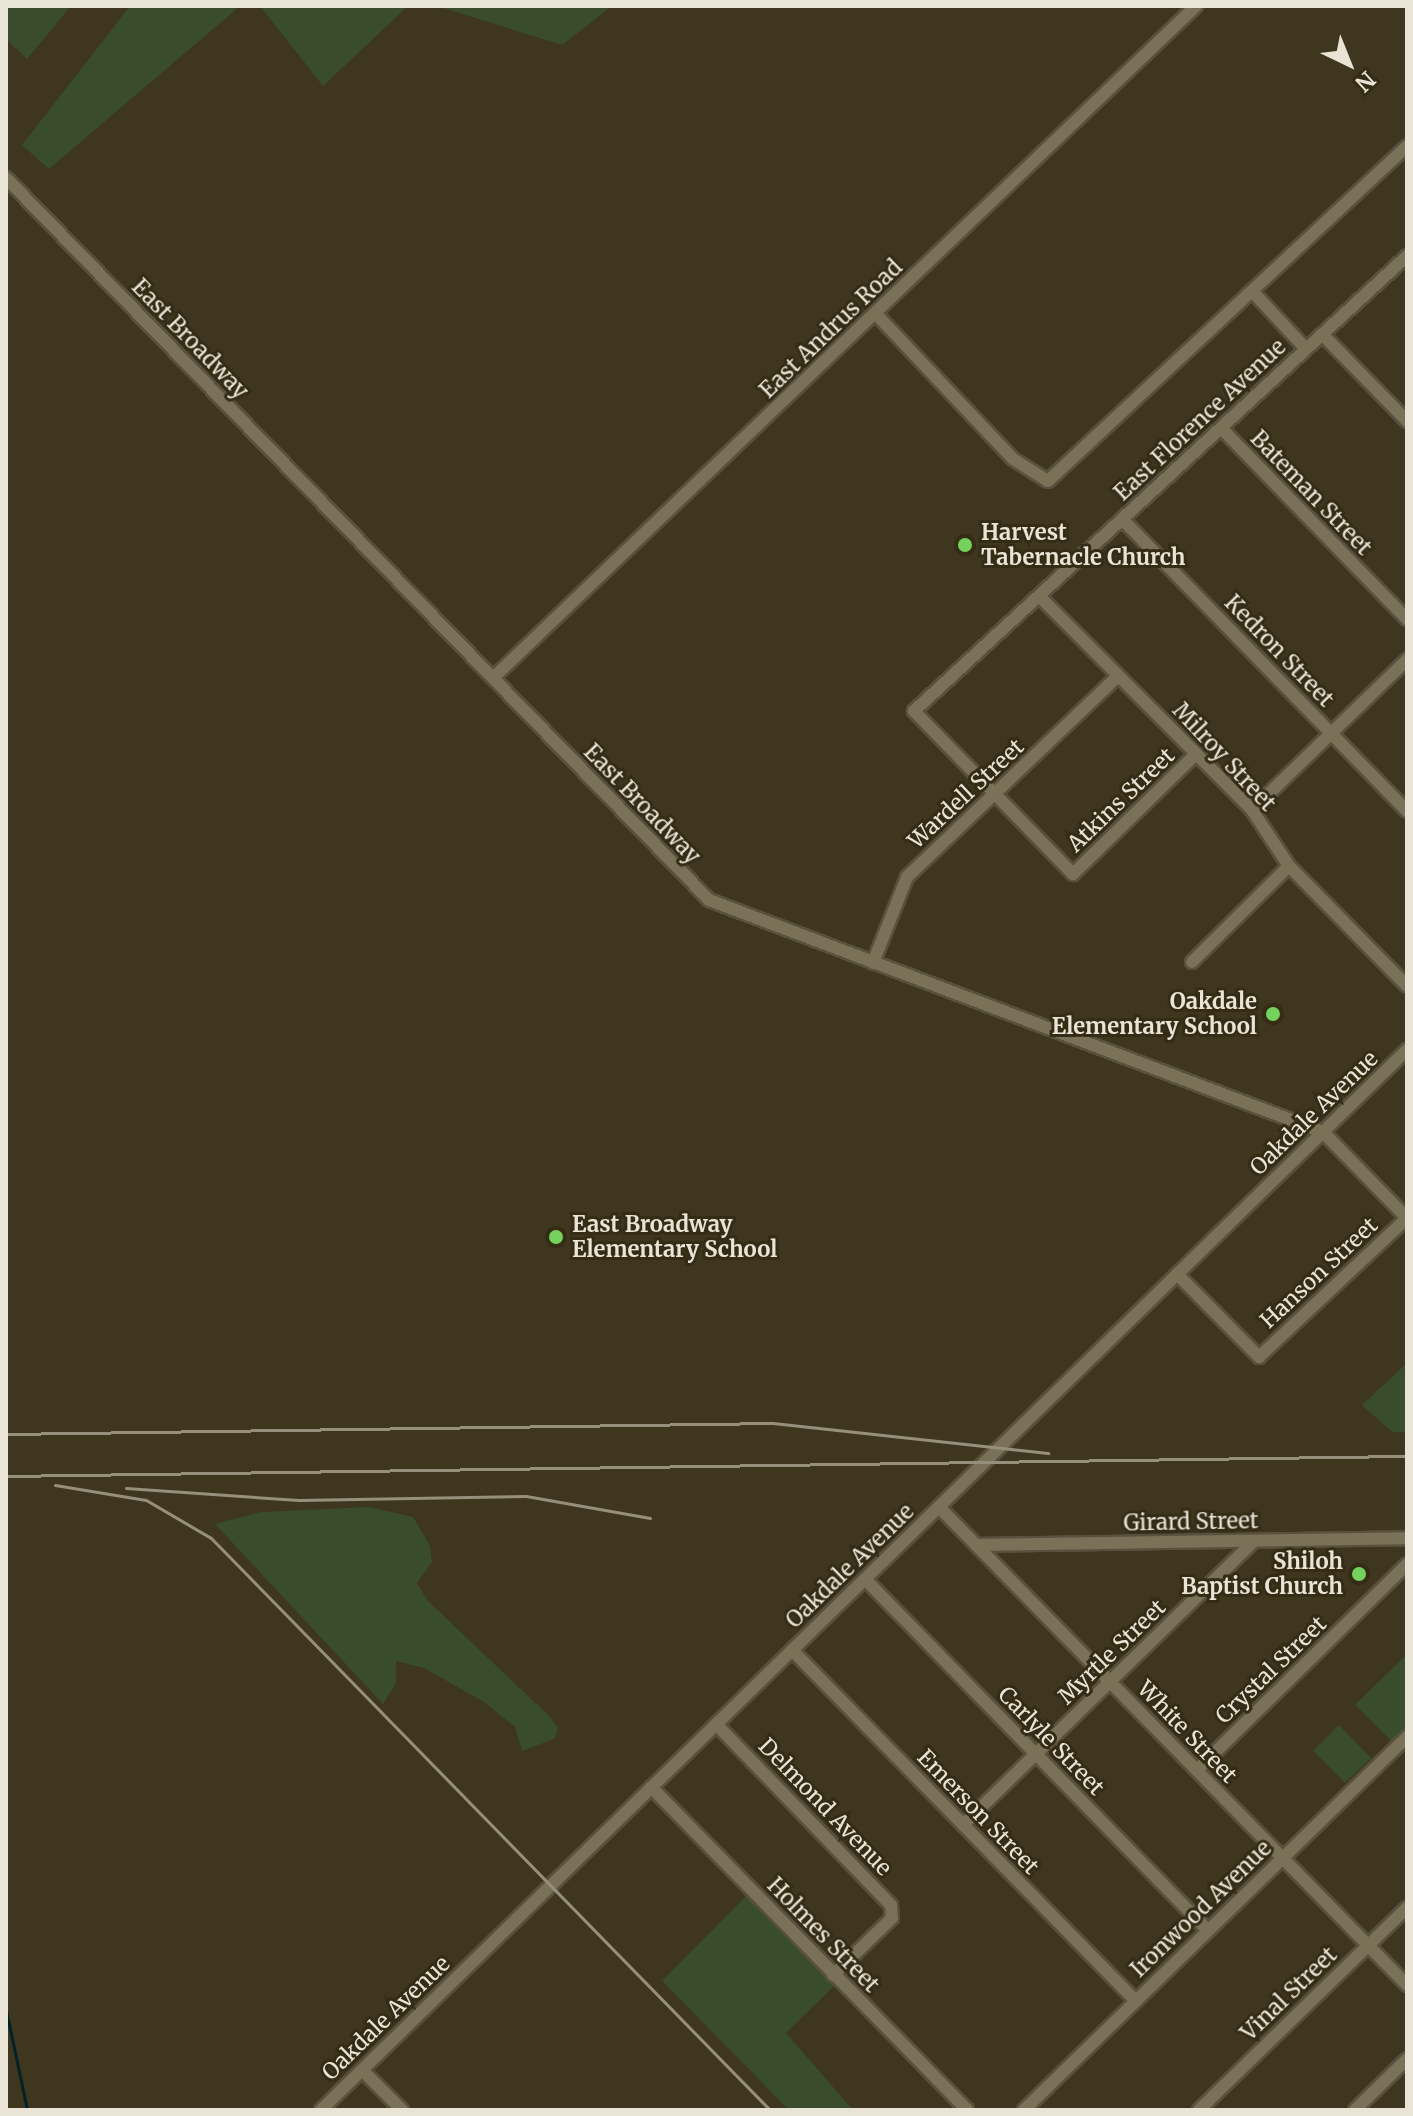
<!DOCTYPE html>
<html>
<head>
<meta charset="utf-8">
<style>
  body { margin:0 }
  #map { position:relative; width:1413px; height:2116px; overflow:hidden; background:#3e361f; font-family:Merriweather,serif }
  div>[style] { position:absolute }
  .green>* { inset:0; background:#394d2d }
  .stream>* { height:3px; margin:-1.5px; padding:0 1.5px; transform-origin:1.5px; border-radius:1.5px; background:#032228 }
  .roads { filter:drop-shadow(2px 0 #58513d) drop-shadow(-2px 0 #58513d) drop-shadow(0 2px #58513d) drop-shadow(0 -2px #58513d) }
  .minor>* { height:12px; margin:-6px; padding:0 6px; transform-origin:6px; border-radius:6px; background:#7a7159 }
  .rail>* { height:3px; margin:-1.5px; padding:0 1.5px; transform-origin:1.5px; border-radius:1.5px; background:#958f7c }
  .dots>* { width:22px; height:22px; translate:-50% -50%; box-sizing:border-box; border:4px solid #342c15; border-radius:50% }
  span { translate:-50% -50%; white-space:nowrap; text-align:center; line-height:1.15; -webkit-text-stroke:6px #342c15; paint-order:stroke }
  .street-label { font-size:22px; color:#e9e4d6 }
  .poi-label { font-size:22px; color:#e9e4d6; font-weight:700 }
  .left { translate:0 -50%; text-align:left }
  .right { translate:-100% -50%; text-align:right }
  .frame { position:absolute; inset:0; border:8px solid #e9e4d6; pointer-events:none }
  .north { position:absolute; left:1309px; top:24px; width:80px; height:80px; -webkit-text-stroke:6px #342c15; paint-order:stroke; rotate:137deg; font-size:22px; font-weight:700; line-height:32px; text-align:center; color:#e9e4d6 }
  .north::after { content:''; display:block; margin:auto; width:28px; height:36px; background:#e9e4d6; clip-path:polygon(50% 0,100% 100%,50% 72%,0 100%) }
</style>
</head>
<body>
<div id="map">
  <div class="green">
    <div style="clip-path:polygon(6px 6px,71px 6px,27px 59px,6px 39px)"></div>
    <div style="clip-path:polygon(130px 6px,240px 6px,49px 169px,22px 145px)"></div>
    <div style="clip-path:polygon(260px 6px,408px 6px,323px 86px)"></div>
    <div style="clip-path:polygon(437px 6px,612px 6px,562px 45px)"></div>
    <div style="clip-path:polygon(1407px 1363px,1407px 1432px,1392px 1432px,1362px 1405px)"></div>
    <div style="clip-path:polygon(369px 1507px,413px 1517px,430px 1546px,432px 1562px,417px 1583px,427px 1600px,548px 1715px,558px 1728px,554px 1739px,522px 1751px,515px 1727px,484px 1702px,424px 1668px,396px 1661px,396px 1683px,383px 1704px,215px 1524px,262px 1512px)"></div>
    <div style="clip-path:polygon(1407px 1654px,1407px 1729px,1393px 1743px,1355px 1705px)"></div>
    <div style="clip-path:polygon(1339px 1725px,1371px 1758px,1345px 1783px,1313px 1751px)"></div>
    <div style="clip-path:polygon(748px 1894px,835px 1985px,786px 2033px,853px 2110px,789px 2110px,662px 1981px)"></div>
  </div>
  <div class="stream">
    <div style="left:6px;top:2010px;width:102px;rotate:78.1deg"></div>
  </div>
  <div class="roads">
    <div class="minor">
      <div style="left:6px;top:178px;width:1008px;rotate:45.76deg"></div>
      <div style="left:709px;top:900px;width:656px;rotate:20.7deg"></div>
      <div style="left:1323px;top:1132px;width:120px;rotate:45.7deg"></div>
      <div style="left:1252px;top:291px;width:79px;rotate:47deg"></div>
      <div style="left:876px;top:314px;width:199px;rotate:46.6deg"></div>
      <div style="left:1013px;top:459px;width:41px;rotate:32.2deg"></div>
      <div style="left:1048px;top:481px;width:491px;rotate:-43deg"></div>
      <div style="left:1322px;top:334px;width:122px;rotate:45.7deg"></div>
      <div style="left:1221px;top:428px;width:267px;rotate:45.8deg"></div>
      <div style="left:1122px;top:519px;width:408px;rotate:45.7deg"></div>
      <div style="left:1039px;top:596px;width:302px;rotate:45.1deg"></div>
      <div style="left:1252px;top:810px;width:67px;rotate:56.5deg"></div>
      <div style="left:1289px;top:866px;width:168px;rotate:45.5deg"></div>
      <div style="left:493px;top:678px;width:973px;rotate:-43.71deg"></div>
      <div style="left:1196px;top:754px;width:172px;rotate:135.7deg"></div>
      <div style="left:1073px;top:874px;width:228px;rotate:-134.3deg"></div>
      <div style="left:914px;top:711px;width:671px;rotate:-42.7deg"></div>
      <div style="left:1252px;top:810px;width:216px;rotate:-44.1deg"></div>
      <div style="left:1192px;top:962px;width:136px;rotate:-44.7deg"></div>
      <div style="left:873px;top:963px;width:92px;rotate:-68.4deg"></div>
      <div style="left:907px;top:877px;width:291px;rotate:-43.6deg"></div>
      <div style="left:1177px;top:1274px;width:117px;rotate:45.3deg"></div>
      <div style="left:1259px;top:1357px;width:203px;rotate:-43.2deg"></div>
      <div style="left:939px;top:1507px;width:669px;rotate:45.61deg"></div>
      <div style="left:976px;top:1545px;width:431px;rotate:-0.9deg"></div>
      <div style="left:865px;top:1579px;width:491px;rotate:45.7deg"></div>
      <div style="left:792px;top:1650px;width:491px;rotate:45.6deg"></div>
      <div style="left:716px;top:1724px;width:252px;rotate:46deg"></div>
      <div style="left:891px;top:1905px;width:13px;rotate:86deg"></div>
      <div style="left:892px;top:1918px;width:82px;rotate:136deg"></div>
      <div style="left:1197px;top:1770px;width:294px;rotate:-44.4deg"></div>
      <div style="left:651px;top:1787px;width:452px;rotate:45.6deg"></div>
      <div style="left:963px;top:1825px;width:407px;rotate:-44.3deg"></div>
      <div style="left:362px;top:2070px;width:57px;rotate:45deg"></div>
      <div style="left:321px;top:2110px;width:1518px;rotate:-44.31deg"></div>
      <div style="left:1024px;top:2110px;width:535px;rotate:-44.24deg"></div>
      <div style="left:1199px;top:2110px;width:290px;rotate:-44.2deg"></div>
      <div style="left:1355px;top:2110px;width:73px;rotate:-44.4deg"></div>
    </div>
  </div>
  <div class="rail">
    <div style="left:6px;top:1434px;width:766px;rotate:-0.82deg"></div>
    <div style="left:772px;top:1423px;width:278px;rotate:6.2deg"></div>
    <div style="left:6px;top:1476px;width:1401px;rotate:-0.82deg"></div>
    <div style="left:55px;top:1485px;width:92px;rotate:9.4deg"></div>
    <div style="left:146px;top:1500px;width:75px;rotate:30.3deg"></div>
    <div style="left:211px;top:1538px;width:800px;rotate:45.66deg"></div>
    <div style="left:126px;top:1488px;width:173px;rotate:4deg"></div>
    <div style="left:299px;top:1500px;width:227px;rotate:-1deg"></div>
    <div style="left:526px;top:1496px;width:126px;rotate:10.1deg"></div>
  </div>
  <div class="dots">
    <div style="left:965px;top:545px;background:#74d25c"></div>
    <div style="left:1273px;top:1014px;background:#74d25c"></div>
    <div style="left:556px;top:1237px;background:#74d25c"></div>
    <div style="left:1359px;top:1574px;background:#74d25c"></div>
  </div>
  <div class="street-label">
    <span style="left:831px;top:329px;rotate:-44deg">East Andrus Road</span>
    <span style="left:190px;top:339px;rotate:46deg">East Broadway</span>
    <span style="left:1200px;top:420px;rotate:-43deg">East Florence Avenue</span>
    <span style="left:1311px;top:493px;rotate:46deg">Bateman Street</span>
    <span style="left:1279px;top:651px;rotate:46deg">Kedron Street</span>
    <span style="left:1224px;top:757px;rotate:47deg">Milroy Street</span>
    <span style="left:966px;top:794px;rotate:-43deg">Wardell Street</span>
    <span style="left:1121px;top:800px;rotate:-44deg">Atkins Street</span>
    <span style="left:642px;top:804px;rotate:46deg">East Broadway</span>
    <span style="left:1314px;top:1113px;rotate:-44deg">Oakdale Avenue</span>
    <span style="left:1319px;top:1273px;rotate:-43deg">Hanson Street</span>
    <span style="left:1191px;top:1522px;rotate:-1deg">Girard Street</span>
    <span style="left:850px;top:1566px;rotate:-44deg">Oakdale Avenue</span>
    <span style="left:1112px;top:1652px;rotate:-44deg">Myrtle Street</span>
    <span style="left:1271px;top:1670px;rotate:-44deg">Crystal Street</span>
    <span style="left:1187px;top:1732px;rotate:46deg">White Street</span>
    <span style="left:1051px;top:1741px;rotate:46deg">Carlyle Street</span>
    <span style="left:825px;top:1807px;rotate:46deg">Delmond Avenue</span>
    <span style="left:978px;top:1812px;rotate:46deg">Emerson Street</span>
    <span style="left:1201px;top:1909px;rotate:-44deg">Ironwood Avenue</span>
    <span style="left:823px;top:1935px;rotate:46deg">Holmes Street</span>
    <span style="left:1289px;top:1994px;rotate:-44deg">Vinal Street</span>
    <span style="left:386px;top:2018px;rotate:-44deg">Oakdale Avenue</span>
  </div>
  <div class="poi-label">
    <span class="left" style="left:981px;top:545px">Harvest<br>Tabernacle Church</span>
    <span class="right" style="left:1257px;top:1014px">Oakdale<br>Elementary School</span>
    <span class="left" style="left:572px;top:1237px">East Broadway<br>Elementary School</span>
    <span class="right" style="left:1343px;top:1574px">Shiloh<br>Baptist Church</span>
  </div>
  <div class="frame"></div>
  <div class="north">N</div>
</div>
</body>
</html>
